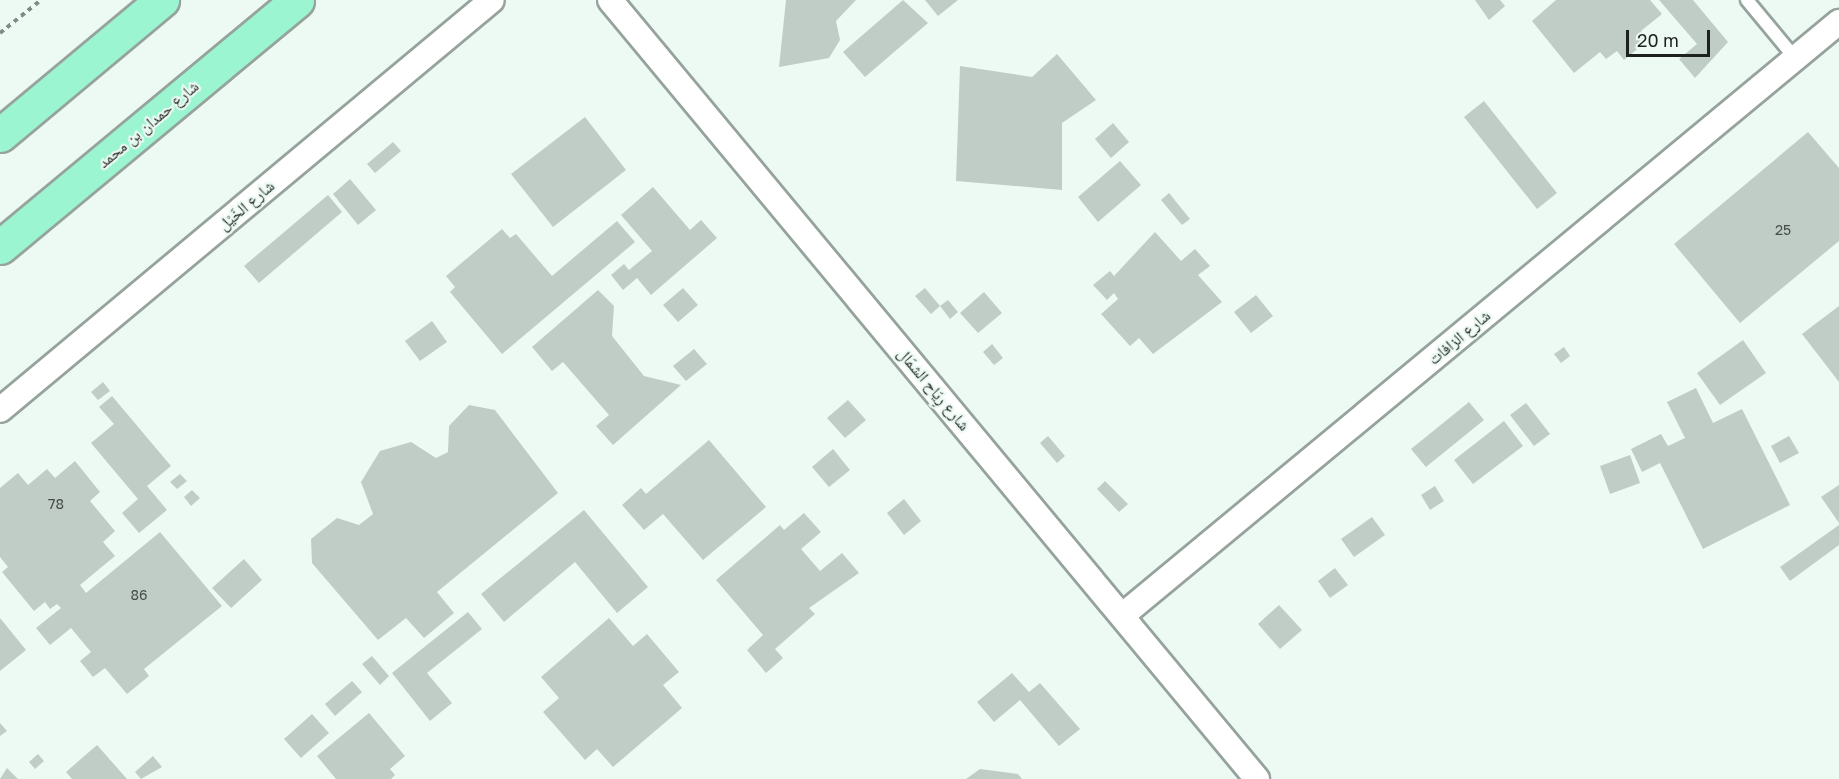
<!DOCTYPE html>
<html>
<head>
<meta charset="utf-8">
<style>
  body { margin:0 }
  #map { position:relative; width:1839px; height:779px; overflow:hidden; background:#ecfaf3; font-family:"Golos Text","Noto Naskh Arabic",sans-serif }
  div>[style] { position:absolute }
  .building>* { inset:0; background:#c0cdc6 }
  .path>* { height:4px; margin-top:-2px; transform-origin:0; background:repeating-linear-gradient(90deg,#818b86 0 4.5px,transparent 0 9px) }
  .roads { filter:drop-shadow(2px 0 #96a39c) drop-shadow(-2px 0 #96a39c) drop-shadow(0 2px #96a39c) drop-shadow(0 -2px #96a39c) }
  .lane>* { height:12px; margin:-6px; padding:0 6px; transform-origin:6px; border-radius:6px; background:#fff }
  .street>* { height:24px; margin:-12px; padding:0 12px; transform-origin:12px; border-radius:12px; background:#fff }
  .primary>* { height:33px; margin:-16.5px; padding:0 16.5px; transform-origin:16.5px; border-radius:16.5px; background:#9bf5d1 }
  span { translate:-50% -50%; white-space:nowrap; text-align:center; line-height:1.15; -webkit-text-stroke:4.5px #ecfaf3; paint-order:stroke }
  .number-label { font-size:14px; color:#464d49 }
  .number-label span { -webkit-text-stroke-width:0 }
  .street-label { font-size:16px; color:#1d221f }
  .scale { position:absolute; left:1626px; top:30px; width:84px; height:27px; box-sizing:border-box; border:3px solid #1d221f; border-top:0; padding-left:8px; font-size:18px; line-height:21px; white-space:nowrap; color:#1d221f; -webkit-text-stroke:4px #ecfaf3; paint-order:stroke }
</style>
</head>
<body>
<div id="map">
  <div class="building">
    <div style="clip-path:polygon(786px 0,856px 0,836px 21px,840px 40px,829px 58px,779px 67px)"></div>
    <div style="clip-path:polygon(903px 0,928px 23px,865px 77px,843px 52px)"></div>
    <div style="clip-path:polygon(925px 0,958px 0,938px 16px)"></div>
    <div style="clip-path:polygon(1475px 0,1500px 0,1505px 6px,1489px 20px)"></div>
    <div style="clip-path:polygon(1556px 0,1650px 0,1662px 14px,1641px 31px,1648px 40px,1624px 60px,1617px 51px,1606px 59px,1600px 52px,1574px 73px,1532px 21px)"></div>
    <div style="clip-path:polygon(1659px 0,1693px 0,1728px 42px,1695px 78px,1679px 59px,1697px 44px)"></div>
    <div style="clip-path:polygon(1057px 54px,1096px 100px,1062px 123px,1062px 190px,956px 181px,960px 66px,1032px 77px)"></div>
    <div style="clip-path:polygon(1484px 101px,1557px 193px,1537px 209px,1464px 117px)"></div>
    <div style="clip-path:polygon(585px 117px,626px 170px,553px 227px,511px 174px)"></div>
    <div style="clip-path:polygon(1113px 123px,1129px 142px,1111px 158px,1095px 139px)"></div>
    <div style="clip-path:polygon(1808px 132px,1839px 168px,1839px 241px,1740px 323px,1674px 244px)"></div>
    <div style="clip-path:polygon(393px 142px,401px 151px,375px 173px,367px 164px)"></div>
    <div style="clip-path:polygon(1120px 161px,1141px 185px,1098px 222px,1078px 197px)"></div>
    <div style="clip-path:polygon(350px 179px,376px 210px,358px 225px,333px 194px)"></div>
    <div style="clip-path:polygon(653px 187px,690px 230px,701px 220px,717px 238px,651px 295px,637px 278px,623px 290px,611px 275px,624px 264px,629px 270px,652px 251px,621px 215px)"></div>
    <div style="clip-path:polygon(1169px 193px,1190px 219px,1182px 225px,1161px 200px)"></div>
    <div style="clip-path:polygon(328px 195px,342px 212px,259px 283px,244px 266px)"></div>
    <div style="clip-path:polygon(617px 221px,635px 242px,502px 354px,450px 292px,455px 287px,446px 276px,502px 229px,510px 238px,516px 234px,552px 276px)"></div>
    <div style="clip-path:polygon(1155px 232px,1181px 261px,1195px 249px,1210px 266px,1198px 275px,1222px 302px,1153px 354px,1139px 338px,1130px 346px,1101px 314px,1118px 299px,1114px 293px,1107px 300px,1093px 285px,1110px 271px,1114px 276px)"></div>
    <div style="clip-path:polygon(683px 288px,698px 305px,678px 322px,663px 305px)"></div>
    <div style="clip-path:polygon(925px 288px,940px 306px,931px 314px,915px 296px)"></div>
    <div style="clip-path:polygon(598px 290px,614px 306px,612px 336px,644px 376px,681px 385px,613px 445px,596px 426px,609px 415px,563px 362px,552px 371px,532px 347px)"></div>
    <div style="clip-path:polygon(984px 292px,1002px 313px,978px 333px,960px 313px)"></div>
    <div style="clip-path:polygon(1256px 295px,1273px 316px,1251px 333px,1234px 312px)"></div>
    <div style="clip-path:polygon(948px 300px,958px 312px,950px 319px,940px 306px)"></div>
    <div style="clip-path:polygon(1839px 306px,1839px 382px,1802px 334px)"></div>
    <div style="clip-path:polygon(432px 321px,447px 342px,420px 361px,405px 341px)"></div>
    <div style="clip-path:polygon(1743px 340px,1766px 373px,1720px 405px,1697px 373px)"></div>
    <div style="clip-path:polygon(992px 344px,1003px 358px,994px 365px,983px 352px)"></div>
    <div style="clip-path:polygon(1564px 347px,1570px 356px,1561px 363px,1554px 354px)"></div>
    <div style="clip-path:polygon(694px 349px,707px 364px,686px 381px,673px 366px)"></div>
    <div style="clip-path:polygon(103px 382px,110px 391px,98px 400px,91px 392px)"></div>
    <div style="clip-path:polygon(1696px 388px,1713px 423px,1742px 409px,1790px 505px,1703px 549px,1660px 463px,1642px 472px,1631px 449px,1661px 434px,1668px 446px,1685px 438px,1667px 402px)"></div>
    <div style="clip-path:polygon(112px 396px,171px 466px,147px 486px,167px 510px,139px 533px,122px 513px,138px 499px,91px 443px,114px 424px,99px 407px)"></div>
    <div style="clip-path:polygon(848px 400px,866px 420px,845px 438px,827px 418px)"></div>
    <div style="clip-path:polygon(1469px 402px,1484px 420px,1426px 467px,1411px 449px)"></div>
    <div style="clip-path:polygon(1526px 403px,1550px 434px,1534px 446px,1510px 415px)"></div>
    <div style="clip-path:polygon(469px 405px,495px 410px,558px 493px,437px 592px,454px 613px,424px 638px,406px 618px,378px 640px,312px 563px,311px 539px,337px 518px,359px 525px,373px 514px,361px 482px,380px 451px,411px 442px,436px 458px,448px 452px,449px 426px)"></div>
    <div style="clip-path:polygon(1504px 421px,1523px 446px,1473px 484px,1454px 460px)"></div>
    <div style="clip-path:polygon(1048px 436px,1065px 456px,1057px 463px,1040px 443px)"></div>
    <div style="clip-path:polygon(1789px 436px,1799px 453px,1780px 463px,1771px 446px)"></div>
    <div style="clip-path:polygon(709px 440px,766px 507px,703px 560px,663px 514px,644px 530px,622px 505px,641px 488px,646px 494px)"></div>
    <div style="clip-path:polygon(833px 449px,850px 470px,829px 487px,812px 467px)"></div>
    <div style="clip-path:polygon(1630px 455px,1640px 483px,1610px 494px,1600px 466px)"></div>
    <div style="clip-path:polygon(75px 461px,100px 492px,90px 501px,115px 531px,103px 542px,115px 556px,80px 585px,86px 593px,160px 532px,222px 606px,144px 669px,149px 676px,127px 694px,105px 668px,93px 677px,80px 661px,91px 652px,71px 628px,50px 645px,36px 628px,61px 608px,57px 604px,50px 609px,45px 602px,34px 611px,2px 572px,8px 567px,0 557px,0 488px,18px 473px,28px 485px,47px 469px,55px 478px)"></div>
    <div style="clip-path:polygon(180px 474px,187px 481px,177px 489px,170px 482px)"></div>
    <div style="clip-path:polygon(1105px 481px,1128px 504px,1119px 512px,1097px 489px)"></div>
    <div style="clip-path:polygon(1839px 485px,1839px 523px,1821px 497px)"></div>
    <div style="clip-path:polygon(1435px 486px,1444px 501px,1430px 510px,1421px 495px)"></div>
    <div style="clip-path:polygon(192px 490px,200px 498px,191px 506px,184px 497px)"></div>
    <div style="clip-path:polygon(904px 499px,921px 521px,904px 535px,887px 513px)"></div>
    <div style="clip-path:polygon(584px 510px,648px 587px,617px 613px,575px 562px,504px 622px,481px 594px)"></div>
    <div style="clip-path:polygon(804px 513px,821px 532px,801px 549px,820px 571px,842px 553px,859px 573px,809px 608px,815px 614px,775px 649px,783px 658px,766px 673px,747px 650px,763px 635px,716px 580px,780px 525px,784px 530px)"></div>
    <div style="clip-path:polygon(1372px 517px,1385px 535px,1354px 557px,1341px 539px)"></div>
    <div style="clip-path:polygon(1839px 525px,1839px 545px,1790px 581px,1780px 567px)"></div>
    <div style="clip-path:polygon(244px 559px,262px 580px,231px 608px,212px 588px)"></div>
    <div style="clip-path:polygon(1335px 568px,1348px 585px,1330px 598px,1318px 581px)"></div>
    <div style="clip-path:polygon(1279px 605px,1302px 630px,1280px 649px,1258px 624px)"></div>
    <div style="clip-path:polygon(468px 612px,482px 629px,427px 673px,452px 703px,430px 721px,392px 673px)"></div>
    <div style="clip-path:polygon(0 618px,26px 650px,0 671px)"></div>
    <div style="clip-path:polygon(609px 618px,633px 646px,647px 634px,679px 672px,663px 685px,682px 708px,613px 767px,597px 749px,585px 760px,543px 712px,559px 698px,541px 677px)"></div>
    <div style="clip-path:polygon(372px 656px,389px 676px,380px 685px,362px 664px)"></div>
    <div style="clip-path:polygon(1012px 673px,1029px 692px,1040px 683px,1080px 729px,1059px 746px,1020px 700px,994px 722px,977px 702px)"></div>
    <div style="clip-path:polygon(352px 681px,362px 692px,335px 716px,325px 704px)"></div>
    <div style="clip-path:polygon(369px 713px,405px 756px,390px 769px,395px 775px,391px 779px,336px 779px,317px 756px)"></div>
    <div style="clip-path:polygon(312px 714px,329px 733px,301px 758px,284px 739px)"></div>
    <div style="clip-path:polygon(0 723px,7px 731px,0 736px)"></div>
    <div style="clip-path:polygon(97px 745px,127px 779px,72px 779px,66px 772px)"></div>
    <div style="clip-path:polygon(38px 754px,44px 761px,35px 769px,29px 762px)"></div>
    <div style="clip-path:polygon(153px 756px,162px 767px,141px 779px,135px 772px)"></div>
    <div style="clip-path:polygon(7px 768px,18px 779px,0 779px)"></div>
    <div style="clip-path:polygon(980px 769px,1018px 774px,1022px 779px,966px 779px)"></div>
  </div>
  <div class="path">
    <div style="left:0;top:33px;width:53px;rotate:-38.8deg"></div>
  </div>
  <div class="roads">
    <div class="lane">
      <div style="left:1747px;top:0;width:75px;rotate:50.4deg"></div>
    </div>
    <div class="street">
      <div style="left:610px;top:0;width:1013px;rotate:50.29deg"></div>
      <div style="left:0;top:410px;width:640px;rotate:-39.81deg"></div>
      <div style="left:1123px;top:615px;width:930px;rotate:-39.63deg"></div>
    </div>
    <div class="primary">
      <div style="left:0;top:135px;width:211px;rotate:-39.8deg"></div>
      <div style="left:0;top:247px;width:386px;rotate:-39.7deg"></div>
    </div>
  </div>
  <div class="number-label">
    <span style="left:1783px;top:230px">25</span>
    <span style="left:56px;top:504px">78</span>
    <span style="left:139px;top:595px">86</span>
  </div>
  <div class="street-label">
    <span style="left:148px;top:124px;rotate:-40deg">شارع حمدان بن محمد</span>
    <span style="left:246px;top:205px;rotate:-40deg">شارع الخَيْل</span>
    <span style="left:1459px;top:337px;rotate:-40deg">شارع الزافات</span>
    <span style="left:934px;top:389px;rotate:50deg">شارع رِيَاح الشمَال</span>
  </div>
  <div class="scale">20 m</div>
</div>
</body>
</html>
